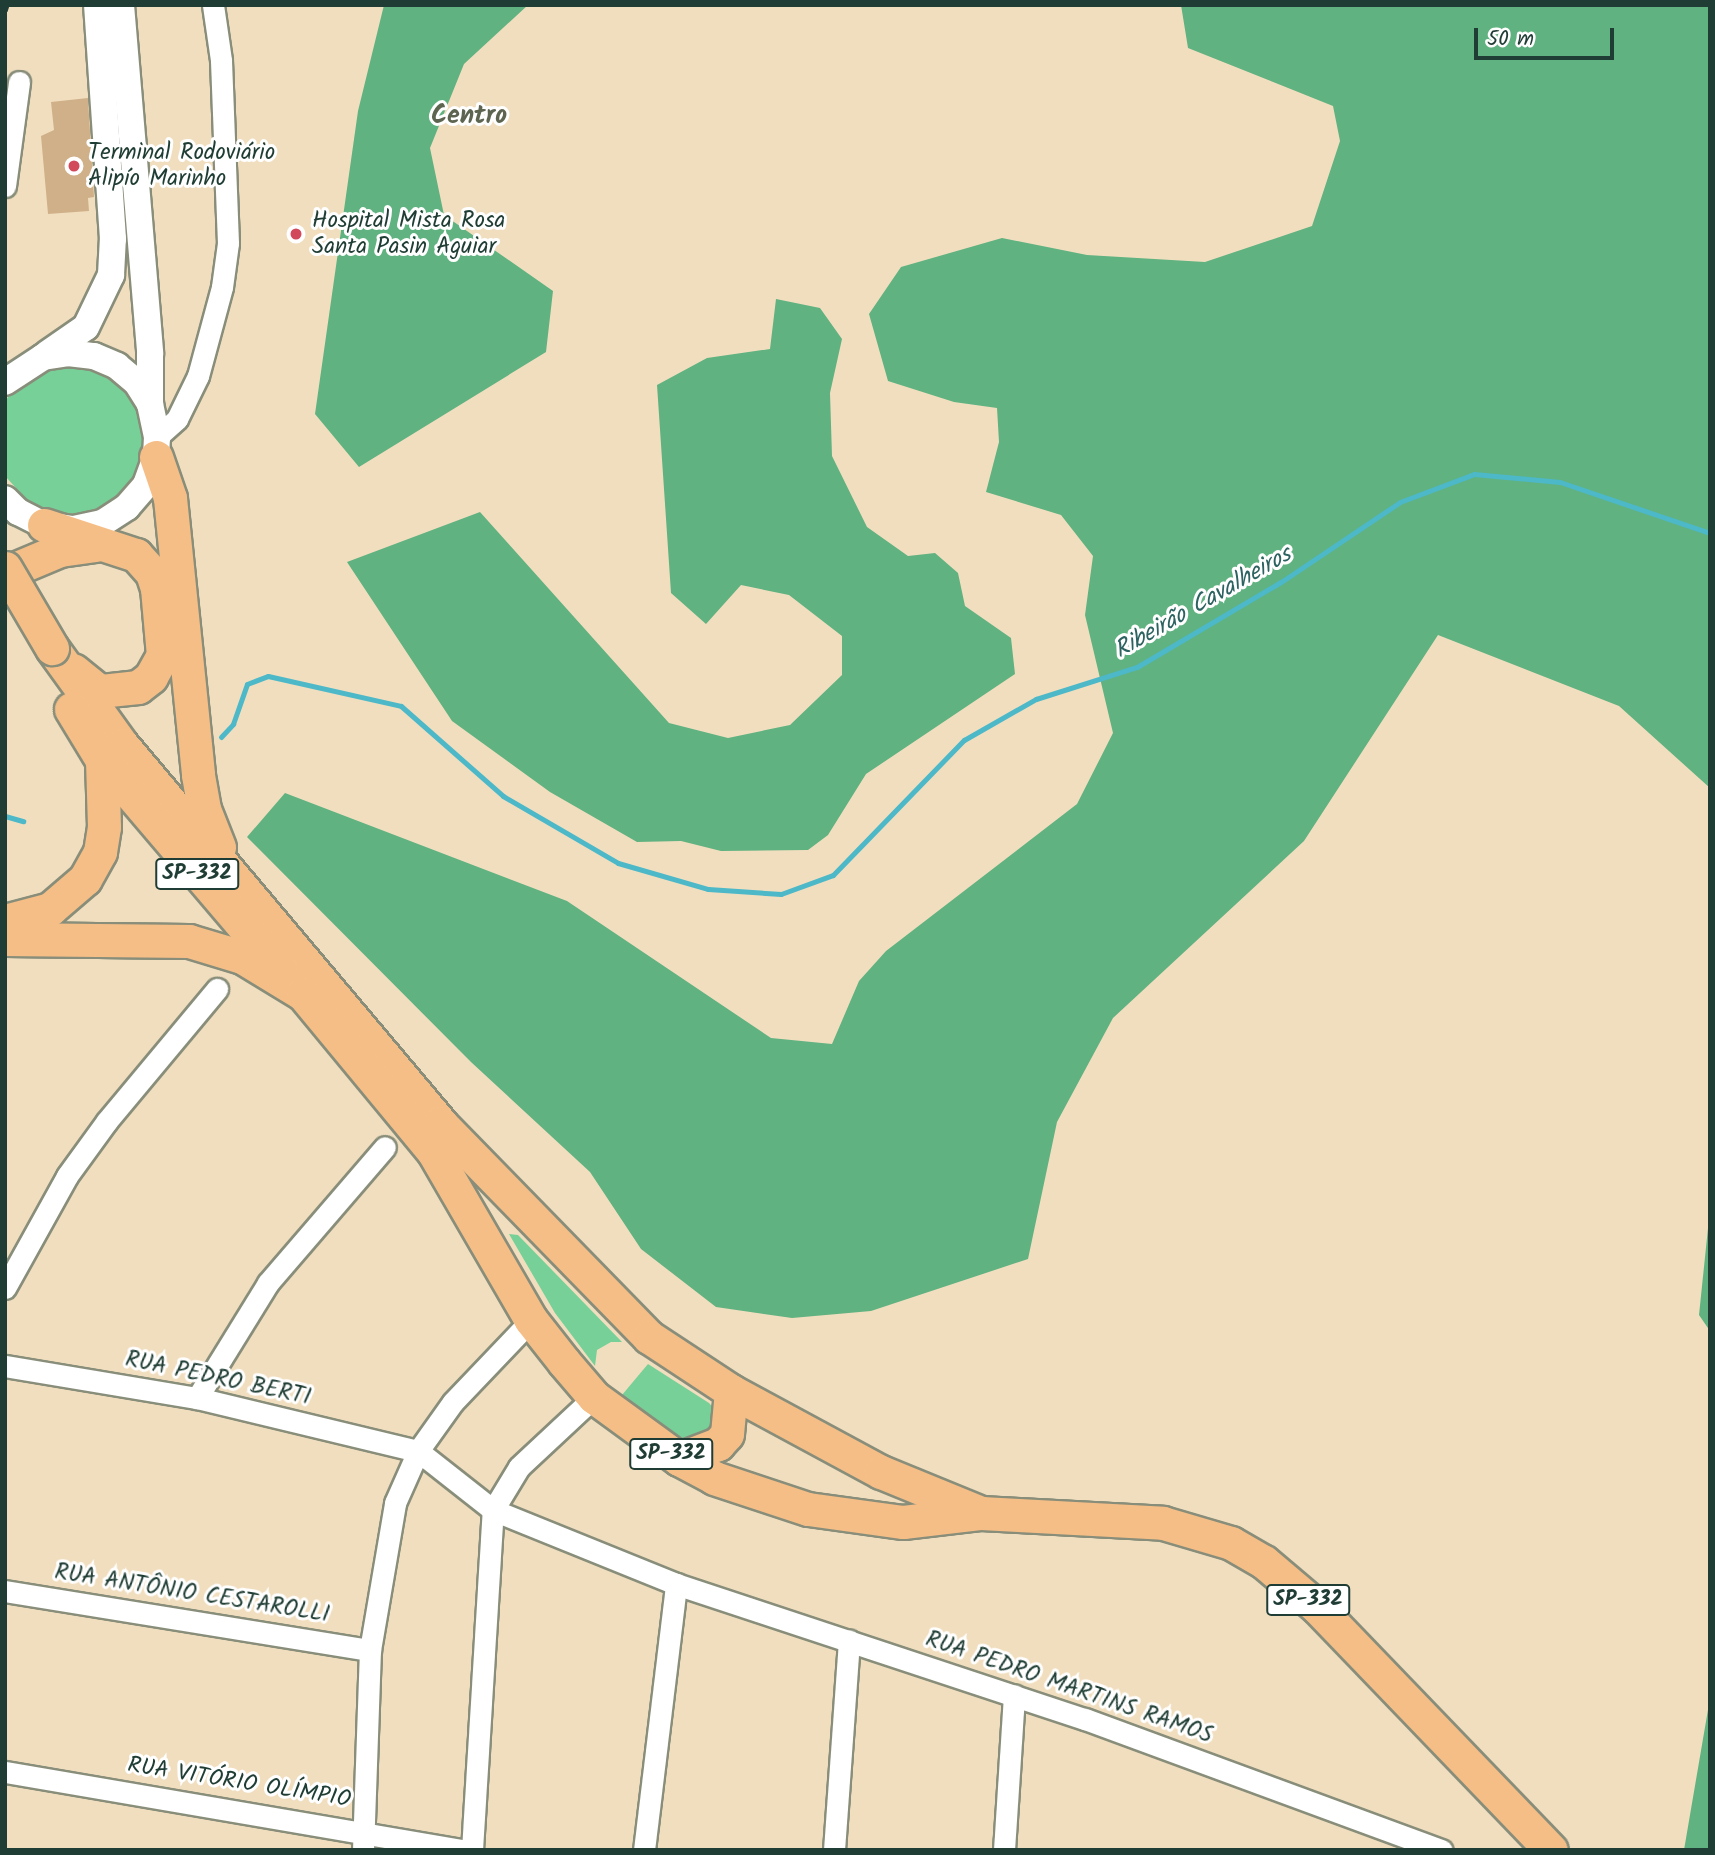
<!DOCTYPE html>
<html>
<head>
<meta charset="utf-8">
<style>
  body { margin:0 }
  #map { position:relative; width:1715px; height:1855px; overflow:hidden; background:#f1debf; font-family:Kalam,sans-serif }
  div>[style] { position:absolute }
  .green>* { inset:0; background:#76d097 }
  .forest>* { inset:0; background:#60b280 }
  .stream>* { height:5px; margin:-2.5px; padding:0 2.5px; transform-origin:2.5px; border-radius:2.5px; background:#4cb8c8 }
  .building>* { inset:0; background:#d0b088 }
  .roads { filter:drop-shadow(2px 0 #888e7a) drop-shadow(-2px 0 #888e7a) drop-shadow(0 2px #888e7a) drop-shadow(0 -2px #888e7a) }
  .minor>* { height:21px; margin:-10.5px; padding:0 10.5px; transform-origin:10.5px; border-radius:10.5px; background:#fff }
  .tertiary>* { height:26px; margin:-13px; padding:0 13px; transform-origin:13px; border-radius:13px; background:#fff }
  .primary>* { height:33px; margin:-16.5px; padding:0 16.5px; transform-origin:16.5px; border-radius:16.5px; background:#f6be87 }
  .rail>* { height:5px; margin-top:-2.5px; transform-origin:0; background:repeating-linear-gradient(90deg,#1f3d34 0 10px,transparent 0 15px) }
  .bridges { filter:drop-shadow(2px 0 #888e7a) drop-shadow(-2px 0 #888e7a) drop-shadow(0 2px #888e7a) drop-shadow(0 -2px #888e7a) }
  .primary-bridge>* { height:33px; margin:-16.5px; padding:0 16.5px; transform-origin:16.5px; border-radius:16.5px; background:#f6be87 }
  .dots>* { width:19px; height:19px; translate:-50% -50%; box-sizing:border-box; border:4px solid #fff; border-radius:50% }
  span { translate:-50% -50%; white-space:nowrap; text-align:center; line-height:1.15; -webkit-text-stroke:6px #fff; paint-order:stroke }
  .shield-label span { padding:2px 5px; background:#fff; border:2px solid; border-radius:5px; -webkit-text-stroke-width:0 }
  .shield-label { font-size:21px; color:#1f3d34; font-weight:700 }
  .poi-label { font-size:23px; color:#1f3d34 }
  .left { translate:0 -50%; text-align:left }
  .street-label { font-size:23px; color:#1f3d34 }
  .water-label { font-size:24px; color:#2c6260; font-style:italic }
  .quarter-label { font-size:26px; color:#5d6551; font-weight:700 }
  .frame { position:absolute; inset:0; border:7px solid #1f3d34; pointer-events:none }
  .scale { position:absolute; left:1474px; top:28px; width:140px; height:32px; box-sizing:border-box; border:4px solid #1f3d34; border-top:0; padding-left:9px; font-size:21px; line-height:24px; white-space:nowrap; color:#1f3d34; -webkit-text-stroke:5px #fff; paint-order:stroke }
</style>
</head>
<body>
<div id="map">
  <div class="green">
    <div style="clip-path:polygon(77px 363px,101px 369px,122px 383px,138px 403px,145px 427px,145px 452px,136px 475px,121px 495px,100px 508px,76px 514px,50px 512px,28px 501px,5px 476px,5px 402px,11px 392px,52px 365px)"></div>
    <div style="clip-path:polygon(509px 1234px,518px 1235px,622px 1342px,611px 1342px,597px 1350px,595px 1366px,555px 1313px)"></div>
    <div style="clip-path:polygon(648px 1364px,709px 1403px,722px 1418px,701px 1445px,672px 1434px,622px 1395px)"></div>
  </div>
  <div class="forest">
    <div style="clip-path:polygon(384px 5px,528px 5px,464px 64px,430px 148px,444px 215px,553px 291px,546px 352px,359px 467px,315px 414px,358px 111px)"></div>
    <div style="clip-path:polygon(1181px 5px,1710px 5px,1710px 788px,1619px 706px,1438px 635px,1304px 841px,1113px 1018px,1057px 1122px,1028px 1259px,871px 1311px,792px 1318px,716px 1307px,641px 1249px,590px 1172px,471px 1062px,247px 837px,285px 793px,567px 901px,771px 1038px,832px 1044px,859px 981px,886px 951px,1077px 804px,1113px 733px,1085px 615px,1093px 556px,1061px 515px,986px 492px,999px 442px,997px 408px,954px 402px,888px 381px,869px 314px,901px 267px,1002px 238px,1087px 255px,1205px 262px,1312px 226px,1340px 141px,1333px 106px,1188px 48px)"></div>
    <div style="clip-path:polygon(776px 299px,820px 308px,842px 339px,830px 393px,832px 456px,867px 527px,908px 556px,935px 553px,958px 573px,965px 606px,1011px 638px,1015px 674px,866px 774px,828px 835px,808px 850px,721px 851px,681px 841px,637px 842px,550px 792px,452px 721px,347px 562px,480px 512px,669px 723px,728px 738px,790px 725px,842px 675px,842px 636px,789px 595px,741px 585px,706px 624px,671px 593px,657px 385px,707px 358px,770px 349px)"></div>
    <div style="clip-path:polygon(1710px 1209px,1710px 1331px,1699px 1315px)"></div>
    <div style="clip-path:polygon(1710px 1698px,1710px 1850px,1683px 1850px,1684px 1850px)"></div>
  </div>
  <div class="stream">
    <div style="left:221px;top:737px;width:18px;rotate:-47deg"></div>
    <div style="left:233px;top:724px;width:42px;rotate:-70.7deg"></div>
    <div style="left:247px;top:684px;width:22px;rotate:-21deg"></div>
    <div style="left:268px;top:676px;width:136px;rotate:12.7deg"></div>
    <div style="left:401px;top:706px;width:136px;rotate:41.4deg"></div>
    <div style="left:503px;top:796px;width:133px;rotate:30.2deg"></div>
    <div style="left:618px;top:863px;width:94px;rotate:16.1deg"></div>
    <div style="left:708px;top:889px;width:73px;rotate:3.9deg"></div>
    <div style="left:781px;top:894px;width:55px;rotate:-20.1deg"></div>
    <div style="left:833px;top:875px;width:188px;rotate:-45.9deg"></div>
    <div style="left:964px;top:740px;width:83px;rotate:-29.7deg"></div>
    <div style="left:1036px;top:699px;width:106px;rotate:-17.6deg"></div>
    <div style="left:1137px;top:667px;width:167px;rotate:-30.6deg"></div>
    <div style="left:1281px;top:582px;width:143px;rotate:-33.9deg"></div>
    <div style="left:1400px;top:502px;width:79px;rotate:-20.7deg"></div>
    <div style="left:1474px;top:474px;width:86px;rotate:5.3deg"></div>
    <div style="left:1560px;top:482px;width:158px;rotate:18.8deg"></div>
    <div style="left:5px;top:816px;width:19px;rotate:16deg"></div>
  </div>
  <div class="building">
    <div style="clip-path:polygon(88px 98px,94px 197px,88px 198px,89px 211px,48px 214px,41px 136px,54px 130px,51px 102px)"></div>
  </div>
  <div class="roads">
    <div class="minor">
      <div style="left:5px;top:186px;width:105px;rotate:-82.3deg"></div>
      <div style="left:157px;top:437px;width:27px;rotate:-42deg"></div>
      <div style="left:177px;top:419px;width:48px;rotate:-64deg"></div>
      <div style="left:198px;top:376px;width:92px;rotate:-74.9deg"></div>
      <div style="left:222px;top:287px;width:44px;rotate:-82.2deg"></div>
      <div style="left:228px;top:243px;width:183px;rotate:-92.2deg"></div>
      <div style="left:221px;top:60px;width:56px;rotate:-98.3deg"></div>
      <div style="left:5px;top:1288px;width:128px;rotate:-61deg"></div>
      <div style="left:67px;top:1176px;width:68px;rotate:-54deg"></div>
      <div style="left:107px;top:1121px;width:172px;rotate:-50.2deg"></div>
      <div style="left:5px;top:1366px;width:195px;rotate:9.5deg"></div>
      <div style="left:197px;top:1398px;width:227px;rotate:13.5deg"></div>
      <div style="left:418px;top:1451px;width:95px;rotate:38.2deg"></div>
      <div style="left:493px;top:1510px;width:197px;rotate:22deg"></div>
      <div style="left:676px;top:1584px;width:431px;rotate:18.3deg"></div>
      <div style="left:1085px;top:1719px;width:380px;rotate:20.2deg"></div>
      <div style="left:197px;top:1398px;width:135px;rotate:-58.3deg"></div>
      <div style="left:268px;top:1283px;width:179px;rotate:-49.3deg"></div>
      <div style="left:5px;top:1591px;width:370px;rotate:9.2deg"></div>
      <div style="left:5px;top:1772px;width:465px;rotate:9.7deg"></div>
      <div style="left:363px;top:1850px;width:200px;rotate:-88deg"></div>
      <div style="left:370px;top:1650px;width:149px;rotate:-80.3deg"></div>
      <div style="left:395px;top:1503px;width:57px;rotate:-66.1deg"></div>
      <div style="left:418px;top:1451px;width:60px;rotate:-54.5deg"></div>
      <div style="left:453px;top:1402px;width:113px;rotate:-46.4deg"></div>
      <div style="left:472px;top:1850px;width:341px;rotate:-86.5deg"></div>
      <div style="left:493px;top:1510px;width:50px;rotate:-58.8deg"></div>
      <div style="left:519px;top:1467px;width:103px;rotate:-43deg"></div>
      <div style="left:644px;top:1850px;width:268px;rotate:-83.1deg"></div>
      <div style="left:834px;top:1850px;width:210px;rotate:-85.9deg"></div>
      <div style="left:1004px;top:1850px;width:155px;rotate:-86.3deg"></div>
    </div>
    <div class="tertiary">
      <div style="left:121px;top:5px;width:350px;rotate:85.2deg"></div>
      <div style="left:150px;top:354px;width:50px;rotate:90deg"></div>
      <div style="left:47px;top:354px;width:47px;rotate:-34.7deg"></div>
      <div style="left:86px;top:327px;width:58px;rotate:-64.3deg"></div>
      <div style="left:111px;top:275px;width:36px;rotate:-87deg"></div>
      <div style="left:113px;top:239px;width:235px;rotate:-93.9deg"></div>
      <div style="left:5px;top:382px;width:45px;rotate:-33.3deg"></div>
      <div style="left:43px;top:357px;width:25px;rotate:-9deg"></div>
      <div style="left:68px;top:353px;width:26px;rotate:7deg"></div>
      <div style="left:94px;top:356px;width:25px;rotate:23deg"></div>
      <div style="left:117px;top:366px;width:26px;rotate:40deg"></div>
      <div style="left:137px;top:383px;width:25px;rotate:58deg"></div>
      <div style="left:150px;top:404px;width:34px;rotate:78deg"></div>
      <div style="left:157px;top:437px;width:20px;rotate:93deg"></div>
      <div style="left:156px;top:457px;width:30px;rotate:110deg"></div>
      <div style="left:146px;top:485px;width:29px;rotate:131deg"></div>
      <div style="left:127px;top:507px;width:30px;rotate:147deg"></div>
      <div style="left:102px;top:523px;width:30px;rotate:168deg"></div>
      <div style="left:73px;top:529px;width:29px;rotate:-172deg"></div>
      <div style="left:44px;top:525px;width:29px;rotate:-153deg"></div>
      <div style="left:18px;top:512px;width:18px;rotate:-135deg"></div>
    </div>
    <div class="primary">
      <div style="left:156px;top:457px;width:43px;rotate:71.1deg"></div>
      <div style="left:170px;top:498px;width:278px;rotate:84.2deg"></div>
      <div style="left:198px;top:775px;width:35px;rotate:80deg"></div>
      <div style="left:204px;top:809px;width:41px;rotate:68.5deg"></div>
      <div style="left:44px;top:525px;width:97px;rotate:18.1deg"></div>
      <div style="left:136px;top:555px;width:24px;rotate:48deg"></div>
      <div style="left:152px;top:573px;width:16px;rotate:72deg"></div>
      <div style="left:157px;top:588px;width:67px;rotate:84.9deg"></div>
      <div style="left:163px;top:655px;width:25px;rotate:119deg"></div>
      <div style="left:151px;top:677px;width:16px;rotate:142deg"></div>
      <div style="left:138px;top:687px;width:39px;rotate:174deg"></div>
      <div style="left:99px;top:691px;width:33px;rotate:-141deg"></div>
      <div style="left:5px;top:573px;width:60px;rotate:-22.7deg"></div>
      <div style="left:60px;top:550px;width:36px;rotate:-8deg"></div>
      <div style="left:52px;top:648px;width:120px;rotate:54.2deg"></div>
      <div style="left:122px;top:745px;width:494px;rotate:49.9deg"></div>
      <div style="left:440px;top:1123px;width:299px;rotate:45.7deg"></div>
      <div style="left:649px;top:1337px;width:98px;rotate:33.4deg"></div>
      <div style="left:731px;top:1391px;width:170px;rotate:28.4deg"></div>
      <div style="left:881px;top:1472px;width:103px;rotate:22.3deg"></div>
      <div style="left:71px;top:709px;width:60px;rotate:58.7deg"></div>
      <div style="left:102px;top:760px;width:275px;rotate:49.6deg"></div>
      <div style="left:5px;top:921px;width:47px;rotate:-14.9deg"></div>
      <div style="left:50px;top:909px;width:46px;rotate:-40.6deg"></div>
      <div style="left:85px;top:879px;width:31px;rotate:-61deg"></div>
      <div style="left:100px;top:852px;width:25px;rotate:-81deg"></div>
      <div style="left:104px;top:827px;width:67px;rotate:-91.7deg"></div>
      <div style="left:5px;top:939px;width:184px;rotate:0.6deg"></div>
      <div style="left:189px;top:941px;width:55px;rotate:16.8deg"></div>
      <div style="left:242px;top:957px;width:71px;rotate:31.2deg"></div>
      <div style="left:303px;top:994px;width:204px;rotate:50.4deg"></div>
      <div style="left:433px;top:1151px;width:195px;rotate:59.9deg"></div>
      <div style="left:531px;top:1320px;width:53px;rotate:51.8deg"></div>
      <div style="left:564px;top:1362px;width:46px;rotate:49.4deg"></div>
      <div style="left:594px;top:1397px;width:105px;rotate:36.1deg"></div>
      <div style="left:679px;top:1459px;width:40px;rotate:28deg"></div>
      <div style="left:714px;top:1478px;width:99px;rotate:18.3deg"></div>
      <div style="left:808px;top:1509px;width:96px;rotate:7.8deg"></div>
      <div style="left:903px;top:1522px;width:79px;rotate:-6.6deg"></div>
      <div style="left:981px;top:1513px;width:182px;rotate:3.1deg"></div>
      <div style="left:1163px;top:1523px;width:71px;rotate:16.4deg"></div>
      <div style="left:1231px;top:1543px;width:38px;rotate:30deg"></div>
      <div style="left:1264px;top:1562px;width:70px;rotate:40.3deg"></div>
      <div style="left:1317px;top:1607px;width:337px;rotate:46.1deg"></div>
      <div style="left:679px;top:1459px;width:42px;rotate:-21deg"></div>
      <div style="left:718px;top:1444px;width:13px;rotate:-48deg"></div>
      <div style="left:727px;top:1434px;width:43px;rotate:-84.7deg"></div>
    </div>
  </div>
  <div class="rail">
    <div style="left:5px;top:11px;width:6px;rotate:-72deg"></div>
  </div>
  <div class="bridges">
    <div class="primary-bridge">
      <div style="left:5px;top:568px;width:93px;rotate:59.6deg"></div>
    </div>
  </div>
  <div class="dots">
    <div style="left:74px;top:166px;background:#d1495b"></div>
    <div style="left:296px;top:234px;background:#d1495b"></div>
  </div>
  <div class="shield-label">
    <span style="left:197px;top:874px">SP-332</span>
    <span style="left:671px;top:1454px">SP-332</span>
    <span style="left:1308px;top:1600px">SP-332</span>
  </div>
  <div class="poi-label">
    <span class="left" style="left:88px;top:166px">Terminal Rodoviário<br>Alipío Marinho</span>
    <span class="left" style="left:312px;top:234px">Hospital Mista Rosa<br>Santa Pasin Aguiar</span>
  </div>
  <div class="street-label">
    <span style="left:218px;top:1379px;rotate:12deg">RUA PEDRO BERTI</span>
    <span style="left:192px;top:1594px;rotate:9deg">RUA ANTÔNIO CESTAROLLI</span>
    <span style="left:1069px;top:1688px;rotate:19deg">RUA PEDRO MARTINS RAMOS</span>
    <span style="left:239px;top:1783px;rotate:9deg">RUA VITÓRIO OLÍMPIO</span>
  </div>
  <div class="water-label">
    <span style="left:1203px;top:603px;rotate:-30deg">Ribeirão Cavalheiros</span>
  </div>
  <div class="quarter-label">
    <span style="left:469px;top:117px">Centro</span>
  </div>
  <div class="frame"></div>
  <div class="scale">50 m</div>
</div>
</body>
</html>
